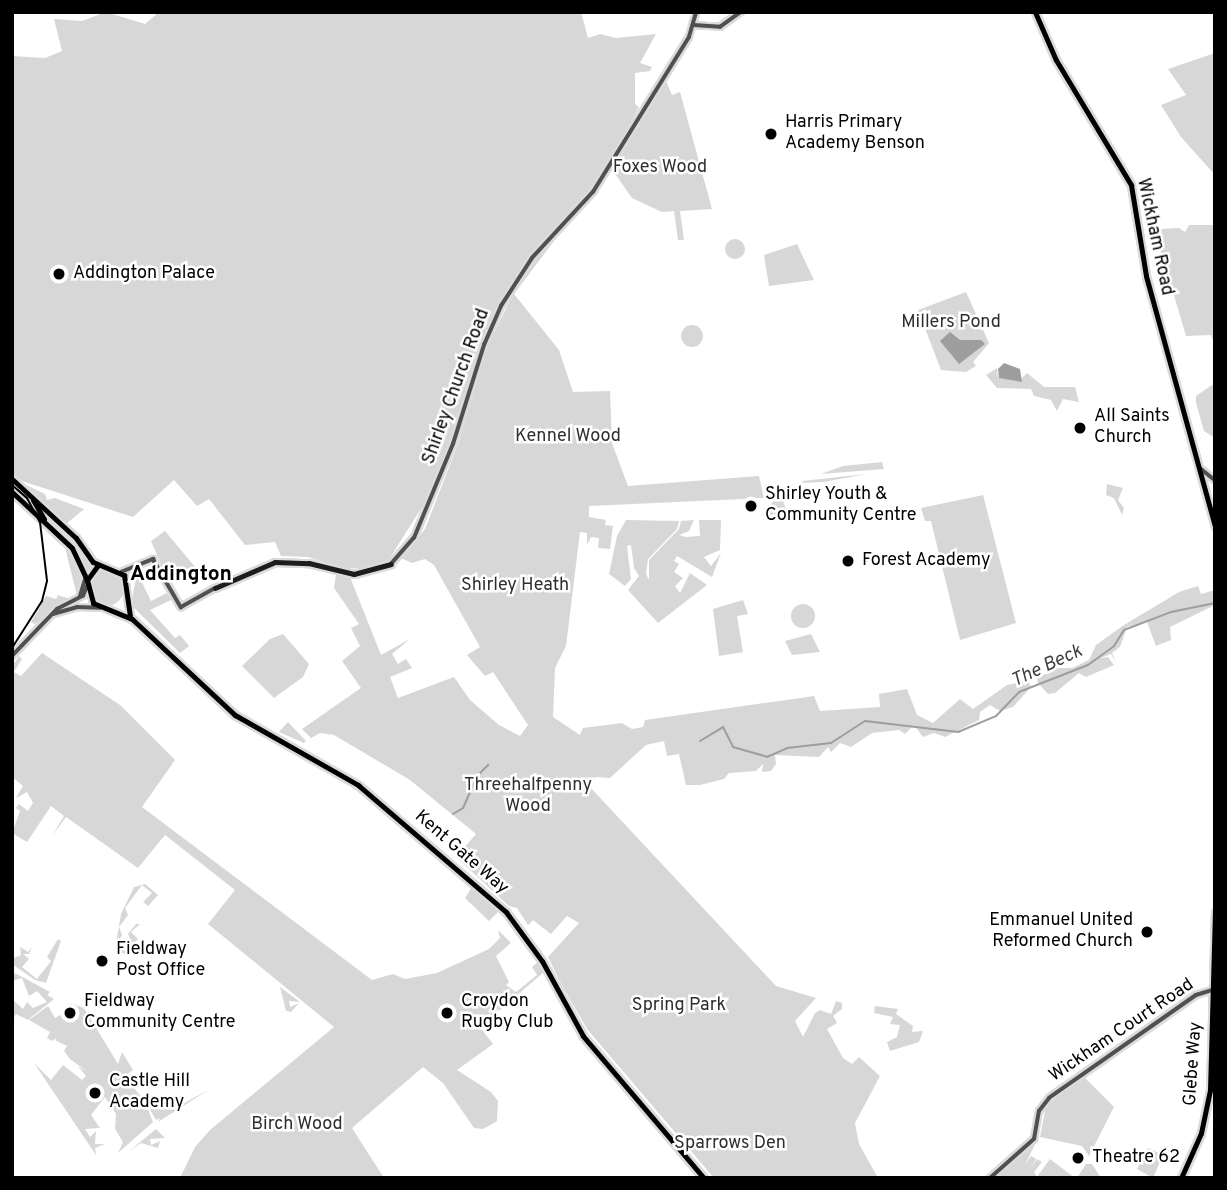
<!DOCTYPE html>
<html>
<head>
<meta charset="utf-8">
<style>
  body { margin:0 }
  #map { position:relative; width:1227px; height:1190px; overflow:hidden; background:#fff; font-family:Overpass,sans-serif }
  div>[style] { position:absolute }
  .green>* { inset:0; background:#d7d7d7 }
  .round { border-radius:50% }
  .water>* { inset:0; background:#9e9e9e }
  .stream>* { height:2px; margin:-1px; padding:0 1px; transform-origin:1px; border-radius:1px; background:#9e9e9e }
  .roads { filter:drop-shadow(2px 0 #dbdbdb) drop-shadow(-2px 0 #dbdbdb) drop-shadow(0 2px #dbdbdb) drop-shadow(0 -2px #dbdbdb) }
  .tertiary>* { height:3.5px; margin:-1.75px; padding:0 1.75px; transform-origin:1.75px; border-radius:1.75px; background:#505050 }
  .secondary>* { height:4.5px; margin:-2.25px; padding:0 2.25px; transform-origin:2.25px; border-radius:2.25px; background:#1d1d1d }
  .primary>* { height:5px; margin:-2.5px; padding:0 2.5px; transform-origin:2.5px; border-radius:2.5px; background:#000 }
  .trunk>* { height:5px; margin:-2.5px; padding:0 2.5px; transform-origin:2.5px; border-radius:2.5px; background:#000 }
  .tram>* { height:2px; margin:-1px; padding:0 1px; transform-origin:1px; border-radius:1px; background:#000 }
  .dots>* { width:19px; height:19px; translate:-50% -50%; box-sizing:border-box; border:4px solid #fff; border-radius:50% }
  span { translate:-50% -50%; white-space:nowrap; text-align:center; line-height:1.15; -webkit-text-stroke:5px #fff; paint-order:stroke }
  .poi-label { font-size:18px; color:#000 }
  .left { translate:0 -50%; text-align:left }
  .right { translate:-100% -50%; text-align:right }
  .park-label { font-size:18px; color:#2e2e2e }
  .street-label { font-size:18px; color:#000 }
  .water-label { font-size:19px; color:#3f3f3f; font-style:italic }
  .quarter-label { font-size:21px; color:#000; font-weight:700 }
  .frame { position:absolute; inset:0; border:14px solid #000; pointer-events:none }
</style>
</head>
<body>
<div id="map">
  <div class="green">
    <div style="clip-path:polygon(106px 12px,145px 24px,159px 12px,581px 12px,588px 38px,600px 34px,616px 38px,656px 34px,640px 63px,652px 67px,650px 71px,635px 73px,635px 104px,639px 107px,602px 177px,514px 294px,559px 350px,573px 392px,610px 391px,612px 443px,628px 486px,759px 476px,764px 498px,589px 506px,589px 517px,606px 520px,605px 525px,613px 526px,610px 549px,598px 548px,599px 538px,591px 537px,587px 545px,587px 533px,580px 532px,566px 646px,555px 668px,553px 717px,580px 735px,583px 728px,622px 723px,632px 729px,643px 727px,645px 720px,814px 696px,820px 711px,880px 707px,879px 694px,907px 689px,917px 715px,933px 723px,960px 699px,973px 709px,1007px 685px,1028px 680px,1031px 687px,1013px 707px,1000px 711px,990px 705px,980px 712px,979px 720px,945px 737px,934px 733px,923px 737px,914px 725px,905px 734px,899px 730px,872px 733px,851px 747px,840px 743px,831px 752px,828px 747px,819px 757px,775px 755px,776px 764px,771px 771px,762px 772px,763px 764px,756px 771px,729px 773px,724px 779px,700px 785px,686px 785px,679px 754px,667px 756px,664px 741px,646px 745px,610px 778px,596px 777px,589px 786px,776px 986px,816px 998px,795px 1021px,803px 1037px,815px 1013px,820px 1010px,831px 1014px,836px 1001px,842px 1003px,842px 1009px,833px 1016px,837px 1023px,827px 1029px,843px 1058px,852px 1064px,859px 1057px,880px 1076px,855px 1123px,859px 1144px,878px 1178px,714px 1178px,587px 1029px,561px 984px,548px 957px,579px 923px,567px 916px,551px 934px,533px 920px,528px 925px,517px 908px,509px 906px,456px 857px,476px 834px,410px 780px,334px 735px,320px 733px,311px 738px,302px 729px,361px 688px,342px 661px,360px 646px,351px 628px,359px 624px,334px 588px,336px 574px,350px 577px,381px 655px,410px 639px,392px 654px,398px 664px,406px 659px,412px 668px,390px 677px,398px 698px,454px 677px,470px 700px,499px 725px,520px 736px,528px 725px,493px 672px,485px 676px,467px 655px,480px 647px,434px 565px,425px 559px,412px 563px,401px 558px,425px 529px,458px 444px,486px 350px,511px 298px,495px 318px,429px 496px,383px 569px,342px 568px,308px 557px,281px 556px,275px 542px,245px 545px,209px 499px,197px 506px,174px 480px,133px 517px,22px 481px,12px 473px,12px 56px,45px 58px,62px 51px,54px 19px,82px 21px)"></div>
    <div style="clip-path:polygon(1215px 53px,1215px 175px,1181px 137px,1161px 105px,1186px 95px,1168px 69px)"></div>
    <div style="clip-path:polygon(666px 81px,672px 95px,680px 92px,712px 209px,680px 211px,684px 240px,678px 240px,674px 211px,662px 212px,632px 198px,611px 168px)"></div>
    <div style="clip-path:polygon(1189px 225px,1215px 225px,1215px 347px,1211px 335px,1186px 336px,1160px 248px,1158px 229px,1179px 228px,1185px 232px)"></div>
    <div class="round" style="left:725px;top:239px;width:20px;height:20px"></div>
    <div style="clip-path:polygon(797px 244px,814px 280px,769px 286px,764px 255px)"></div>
    <div style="clip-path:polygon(966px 292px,989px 343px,973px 362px,976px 366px,966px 372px,941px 370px,918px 310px)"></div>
    <div class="round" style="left:681px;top:325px;width:22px;height:22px"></div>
    <div style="clip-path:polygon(997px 368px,998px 377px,1019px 381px,1027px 373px,1044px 387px,1075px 387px,1079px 402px,1063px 399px,1057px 411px,1051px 400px,1034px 396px,1031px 389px,997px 388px,986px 375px)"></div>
    <div style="clip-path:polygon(1215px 383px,1215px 438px,1204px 431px,1196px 403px,1196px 396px)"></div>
    <div style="clip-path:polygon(882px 462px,884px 469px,821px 474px,843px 466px)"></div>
    <div style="clip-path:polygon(867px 474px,823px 482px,801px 483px,802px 481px)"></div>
    <div style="clip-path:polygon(1107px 484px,1123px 488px,1118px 500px,1124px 508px,1122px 515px,1114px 498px,1106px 495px)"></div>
    <div style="clip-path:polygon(26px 485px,45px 494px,47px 500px,55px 498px,84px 509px,66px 524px)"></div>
    <div style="clip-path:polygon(781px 492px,787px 515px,767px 515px,768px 508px)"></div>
    <div style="clip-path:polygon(983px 495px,1016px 623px,960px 640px,931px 521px,925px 521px,921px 508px)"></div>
    <div style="clip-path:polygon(626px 520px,679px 521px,677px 529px,648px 559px,646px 574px,649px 580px,649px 560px,679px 529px,681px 521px,694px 520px,689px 531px,679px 535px,686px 537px,700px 536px,699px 520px,721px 520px,720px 550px,704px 557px,711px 566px,721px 553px,712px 577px,677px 556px,674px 561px,679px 564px,674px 572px,683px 578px,675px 586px,680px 593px,690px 573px,707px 585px,658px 623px,628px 590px,639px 576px,634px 568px,631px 545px,627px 546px,631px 579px,625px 586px,609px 574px,617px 536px)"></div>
    <div style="clip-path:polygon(52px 524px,60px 525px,94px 565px,88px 572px,80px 554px)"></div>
    <div style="clip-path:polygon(165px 531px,196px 568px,169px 583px,151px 541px)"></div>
    <div style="clip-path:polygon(54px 539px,61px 541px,77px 560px,82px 574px,77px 596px,65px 547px)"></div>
    <div class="round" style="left:88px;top:570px;width:36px;height:36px"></div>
    <div style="clip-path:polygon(137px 572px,151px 601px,167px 593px,171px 600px,150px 610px,175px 638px,180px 635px,189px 646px,180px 653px,131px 605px)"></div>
    <div style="clip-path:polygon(1198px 586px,1201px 594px,1215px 590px,1215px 605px,1170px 627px,1171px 640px,1156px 646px,1147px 622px,1127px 627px,1120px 647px,1112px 653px,1116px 663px,1111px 654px,1100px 658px,1108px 657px,1114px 665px,1086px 677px,1079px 673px,1055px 693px,1048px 694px,1038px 683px,1037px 679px,1055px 668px,1072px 668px,1089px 660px,1096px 645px,1124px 625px,1179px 592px)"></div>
    <div style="clip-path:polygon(58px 595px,70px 599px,35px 624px,31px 622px,46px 596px,56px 599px)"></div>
    <div style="clip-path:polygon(743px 600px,748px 614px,737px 616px,743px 652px,719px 656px,713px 609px)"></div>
    <div class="round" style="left:791px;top:604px;width:24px;height:24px"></div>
    <div style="clip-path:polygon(283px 634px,309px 664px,303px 677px,274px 698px,242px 666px,270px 639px)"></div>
    <div style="clip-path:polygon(811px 634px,820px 652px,792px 655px,785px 641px)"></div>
    <div style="clip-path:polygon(42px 653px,120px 705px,175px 760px,142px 807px,372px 980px,393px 974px,405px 979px,437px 973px,489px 949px,500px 938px,498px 930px,511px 943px,496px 956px,509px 982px,506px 985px,516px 992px,537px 975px,532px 967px,538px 962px,544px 972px,480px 1027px,493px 1044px,457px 1070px,491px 1092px,498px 1101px,497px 1121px,483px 1129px,474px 1128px,443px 1083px,423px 1067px,352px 1128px,384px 1178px,180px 1178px,195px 1147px,210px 1130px,334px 1027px,208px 924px,235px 890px,165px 835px,138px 868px,66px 817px,52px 836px,64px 816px,51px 806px,27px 842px,12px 833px,20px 811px,16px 808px,19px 804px,28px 811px,33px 803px,27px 792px,16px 798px,23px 786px,12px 777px,12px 666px,19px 656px,22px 659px,14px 672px,21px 676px)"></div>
    <div style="clip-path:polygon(288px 722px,306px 741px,304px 743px,279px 732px)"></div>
    <div style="clip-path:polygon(145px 884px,158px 895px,148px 906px,143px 902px,152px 893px,142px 885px,125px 908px,128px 915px,119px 927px,122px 935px,116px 945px,126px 951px,132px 943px,128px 934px,136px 924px,140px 924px,131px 932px,138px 939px,125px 954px,115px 950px,121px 914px,134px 887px)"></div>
    <div style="clip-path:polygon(472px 887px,500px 910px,489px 921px,465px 898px)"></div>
    <div style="clip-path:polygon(58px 939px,61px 941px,46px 983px,35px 980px,12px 964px,12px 959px,21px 955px,20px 947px,28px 952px,32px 947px,29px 954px,23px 954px,29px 959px,22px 967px,37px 979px,51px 961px,47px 957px)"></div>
    <div style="clip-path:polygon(15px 973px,50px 992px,47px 995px,54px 999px,28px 1020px,16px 1014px,12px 1020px,12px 999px,23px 1009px,27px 1002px,33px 1008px,47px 1002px,37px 991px,29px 996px,22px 978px,12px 981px)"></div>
    <div style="clip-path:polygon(280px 987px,300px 1002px,289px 1001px,290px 1007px,299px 1003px,291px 1012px,286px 1011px)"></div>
    <div style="clip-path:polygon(70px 1003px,84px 1008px,118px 1064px,122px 1052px,133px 1070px,125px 1076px,145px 1102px,153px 1122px,118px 1153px,123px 1142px,115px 1129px,116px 1114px,105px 1097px,91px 1115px,100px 1128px,85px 1129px,90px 1137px,96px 1131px,95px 1144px,105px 1144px,95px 1148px,96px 1155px,34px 1063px,51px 1080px,63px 1065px,82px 1080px,86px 1076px,78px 1066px,88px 1072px,70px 1059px,64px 1051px,67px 1046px,55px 1040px,57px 1037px,52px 1041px,47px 1038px,50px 1032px,29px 1020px,48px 1006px,55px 1018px,62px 1014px,65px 1019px,76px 1012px,73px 1007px,68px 1009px)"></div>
    <div style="clip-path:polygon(875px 1006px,898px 1009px,896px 1014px,913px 1026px,912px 1032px,923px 1031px,919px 1042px,890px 1051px,887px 1042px,897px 1037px,900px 1025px,890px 1024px,893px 1017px,874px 1013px)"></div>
    <div style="clip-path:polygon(1084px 1077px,1114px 1107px,1089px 1156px,1082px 1146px,1040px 1137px,1046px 1106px)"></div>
    <div style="clip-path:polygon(210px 1089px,158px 1122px,160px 1118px,156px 1120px,148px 1106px,154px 1106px,156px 1097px,161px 1097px,168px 1100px,165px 1106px,172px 1098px,179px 1106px)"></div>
    <div style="clip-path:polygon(156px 1129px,165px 1138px,150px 1139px,151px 1145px,160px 1141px,158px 1148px,141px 1143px,128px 1152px)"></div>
    <div style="clip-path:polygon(1038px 1138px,1025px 1165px,1031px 1156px,1036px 1159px,1030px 1170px,1037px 1159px,1042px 1162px,1034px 1172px,1037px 1177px,1050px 1159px,1075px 1178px,992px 1178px)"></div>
    <div style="clip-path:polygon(1148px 1148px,1163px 1155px,1153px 1178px,1137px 1169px)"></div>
    <div style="clip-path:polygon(1086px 1164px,1092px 1164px,1101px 1178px,1077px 1178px)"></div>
  </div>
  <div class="water">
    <div style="clip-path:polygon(950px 332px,960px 340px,981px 340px,985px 344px,959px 364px,940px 341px)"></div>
    <div style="clip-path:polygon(1004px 363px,1020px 369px,1022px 382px,999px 378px,998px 369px)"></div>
  </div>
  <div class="stream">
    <div style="left:700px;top:741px;width:27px;rotate:-31deg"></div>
    <div style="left:723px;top:727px;width:22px;rotate:63deg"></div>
    <div style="left:733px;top:747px;width:35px;rotate:16deg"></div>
    <div style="left:767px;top:757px;width:22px;rotate:-24deg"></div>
    <div style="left:787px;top:748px;width:44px;rotate:-6.5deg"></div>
    <div style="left:831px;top:743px;width:40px;rotate:-32.9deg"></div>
    <div style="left:865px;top:721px;width:94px;rotate:6.7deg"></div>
    <div style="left:958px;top:732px;width:41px;rotate:-22.8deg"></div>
    <div style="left:996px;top:716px;width:33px;rotate:-46deg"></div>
    <div style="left:1019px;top:692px;width:74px;rotate:-21.4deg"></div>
    <div style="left:1088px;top:665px;width:32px;rotate:-36deg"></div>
    <div style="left:1114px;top:646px;width:19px;rotate:-58deg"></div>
    <div style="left:1124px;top:630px;width:50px;rotate:-21deg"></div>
    <div style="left:1171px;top:612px;width:45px;rotate:-11.6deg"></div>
    <div style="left:453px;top:814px;width:12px;rotate:-31deg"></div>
    <div style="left:463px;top:808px;width:35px;rotate:-66deg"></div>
    <div style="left:477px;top:776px;width:16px;rotate:-45deg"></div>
  </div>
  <div class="roads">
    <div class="tertiary">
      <div style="left:694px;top:25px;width:26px;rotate:4deg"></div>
      <div style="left:720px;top:27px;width:26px;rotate:-36deg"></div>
      <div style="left:1200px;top:468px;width:19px;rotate:39deg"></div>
      <div style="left:391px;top:564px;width:35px;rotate:-49deg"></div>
      <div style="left:414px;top:538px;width:102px;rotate:-67.5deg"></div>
      <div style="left:453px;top:444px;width:104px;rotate:-72.6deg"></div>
      <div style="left:484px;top:345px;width:43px;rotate:-66.4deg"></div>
      <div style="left:501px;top:306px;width:57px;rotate:-57.1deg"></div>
      <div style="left:532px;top:258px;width:90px;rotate:-47.3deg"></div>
      <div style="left:593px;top:192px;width:182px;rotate:-58.2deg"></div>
      <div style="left:689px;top:37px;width:26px;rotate:-74deg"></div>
      <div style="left:121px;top:572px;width:35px;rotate:-22deg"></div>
      <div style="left:153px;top:559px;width:56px;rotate:59.7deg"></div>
      <div style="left:181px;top:607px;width:39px;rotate:-29deg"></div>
      <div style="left:80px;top:596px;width:17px;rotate:-73deg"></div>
      <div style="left:53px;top:614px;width:25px;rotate:-16deg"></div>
      <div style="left:77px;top:607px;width:23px;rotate:2deg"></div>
      <div style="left:12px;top:656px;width:65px;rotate:-46.2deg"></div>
      <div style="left:57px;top:609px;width:29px;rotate:-27deg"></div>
      <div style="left:83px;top:596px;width:11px;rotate:-68deg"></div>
      <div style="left:990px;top:1178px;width:59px;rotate:-41.6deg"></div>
      <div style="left:1034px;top:1139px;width:28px;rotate:-80deg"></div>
      <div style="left:1039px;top:1111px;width:16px;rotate:-52deg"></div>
      <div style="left:1049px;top:1098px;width:179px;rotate:-35deg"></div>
      <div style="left:1196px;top:995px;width:17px;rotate:-17deg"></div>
    </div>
    <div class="secondary">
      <div style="left:215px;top:588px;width:65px;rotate:-23.4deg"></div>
      <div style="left:275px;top:562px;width:34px;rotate:2deg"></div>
      <div style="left:309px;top:563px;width:46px;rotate:13.7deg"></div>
      <div style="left:354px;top:574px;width:38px;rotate:-15deg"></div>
    </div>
    <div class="primary">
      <div style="left:12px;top:479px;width:87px;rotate:42.7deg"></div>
      <div style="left:76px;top:538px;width:29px;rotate:55deg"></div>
      <div style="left:93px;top:562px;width:34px;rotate:23deg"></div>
      <div style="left:124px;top:575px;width:41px;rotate:81.7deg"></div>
      <div style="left:12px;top:492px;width:82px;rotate:43deg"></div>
      <div style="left:72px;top:548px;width:33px;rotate:65deg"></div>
      <div style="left:33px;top:500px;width:22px;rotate:60deg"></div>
      <div style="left:98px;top:565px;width:19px;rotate:126deg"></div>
      <div style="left:87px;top:580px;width:24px;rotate:75deg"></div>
      <div style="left:93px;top:603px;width:42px;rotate:22.3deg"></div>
      <div style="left:132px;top:619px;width:141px;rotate:43deg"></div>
      <div style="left:235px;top:715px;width:142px;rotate:29.6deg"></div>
      <div style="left:358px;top:785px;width:195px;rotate:40.6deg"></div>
      <div style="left:506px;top:912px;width:61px;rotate:53.7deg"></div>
      <div style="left:542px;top:961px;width:85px;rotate:61.3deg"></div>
      <div style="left:583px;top:1036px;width:187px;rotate:49.6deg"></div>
    </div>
    <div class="trunk">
      <div style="left:1035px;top:12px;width:52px;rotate:66.4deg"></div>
      <div style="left:1056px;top:60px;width:146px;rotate:59deg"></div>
      <div style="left:1131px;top:185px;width:92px;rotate:80.6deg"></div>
      <div style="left:1146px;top:276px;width:259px;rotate:74.6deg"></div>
      <div style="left:1181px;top:1178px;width:49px;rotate:-66deg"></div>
      <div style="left:1201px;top:1133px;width:44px;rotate:-78.2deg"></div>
      <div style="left:1210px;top:1090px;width:178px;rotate:-88.4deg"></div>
    </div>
  </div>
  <div class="tram">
    <div style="left:12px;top:485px;width:20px;rotate:41deg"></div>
    <div style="left:27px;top:498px;width:27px;rotate:62deg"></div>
    <div style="left:40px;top:522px;width:59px;rotate:83.2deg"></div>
    <div style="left:47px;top:581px;width:21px;rotate:104deg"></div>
    <div style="left:42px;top:601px;width:56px;rotate:122.6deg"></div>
  </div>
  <div class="dots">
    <div style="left:771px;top:134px;background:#000"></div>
    <div style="left:59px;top:274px;background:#000"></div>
    <div style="left:1080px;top:428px;background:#000"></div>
    <div style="left:751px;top:506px;background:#000"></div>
    <div style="left:848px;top:561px;background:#000"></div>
    <div style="left:1147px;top:932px;background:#000"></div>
    <div style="left:102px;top:961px;background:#000"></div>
    <div style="left:70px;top:1013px;background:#000"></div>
    <div style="left:447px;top:1013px;background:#000"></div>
    <div style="left:95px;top:1093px;background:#000"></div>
    <div style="left:1078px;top:1158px;background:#000"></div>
  </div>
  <div class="poi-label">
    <span class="left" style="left:785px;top:134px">Harris Primary<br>Academy Benson</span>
    <span class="left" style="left:73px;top:274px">Addington Palace</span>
    <span class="left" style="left:1094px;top:428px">All Saints<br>Church</span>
    <span class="left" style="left:765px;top:506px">Shirley Youth &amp;<br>Community Centre</span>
    <span class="left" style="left:862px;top:561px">Forest Academy</span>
    <span class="right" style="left:1133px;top:932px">Emmanuel United<br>Reformed Church</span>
    <span class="left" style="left:116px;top:961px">Fieldway<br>Post Office</span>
    <span class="left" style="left:84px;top:1013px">Fieldway<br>Community Centre</span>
    <span class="left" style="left:461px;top:1013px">Croydon<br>Rugby Club</span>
    <span class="left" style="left:109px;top:1093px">Castle Hill<br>Academy</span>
    <span class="left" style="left:1092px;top:1158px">Theatre 62</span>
  </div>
  <div class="park-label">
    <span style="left:660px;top:168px">Foxes Wood</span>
    <span style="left:951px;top:323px">Millers Pond</span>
    <span style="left:568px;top:437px">Kennel Wood</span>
    <span style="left:515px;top:586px">Shirley Heath</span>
    <span style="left:528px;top:797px">Threehalfpenny<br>Wood</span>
    <span style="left:679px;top:1006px">Spring Park</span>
    <span style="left:297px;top:1125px">Birch Wood</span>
    <span style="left:730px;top:1144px">Sparrows Den</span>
  </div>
  <div class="street-label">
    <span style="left:1154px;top:237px;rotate:78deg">Wickham Road</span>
    <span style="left:457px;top:387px;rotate:-70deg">Shirley Church Road</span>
    <span style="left:461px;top:853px;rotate:41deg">Kent Gate Way</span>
    <span style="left:1122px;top:1031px;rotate:-34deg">Wickham Court Road</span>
    <span style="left:1194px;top:1064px;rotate:-86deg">Glebe Way</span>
  </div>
  <div class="water-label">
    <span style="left:1047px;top:667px;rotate:-25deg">The Beck</span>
  </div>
  <div class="quarter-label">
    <span style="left:181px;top:575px">Addington</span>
  </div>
  <div class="frame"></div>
</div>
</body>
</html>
